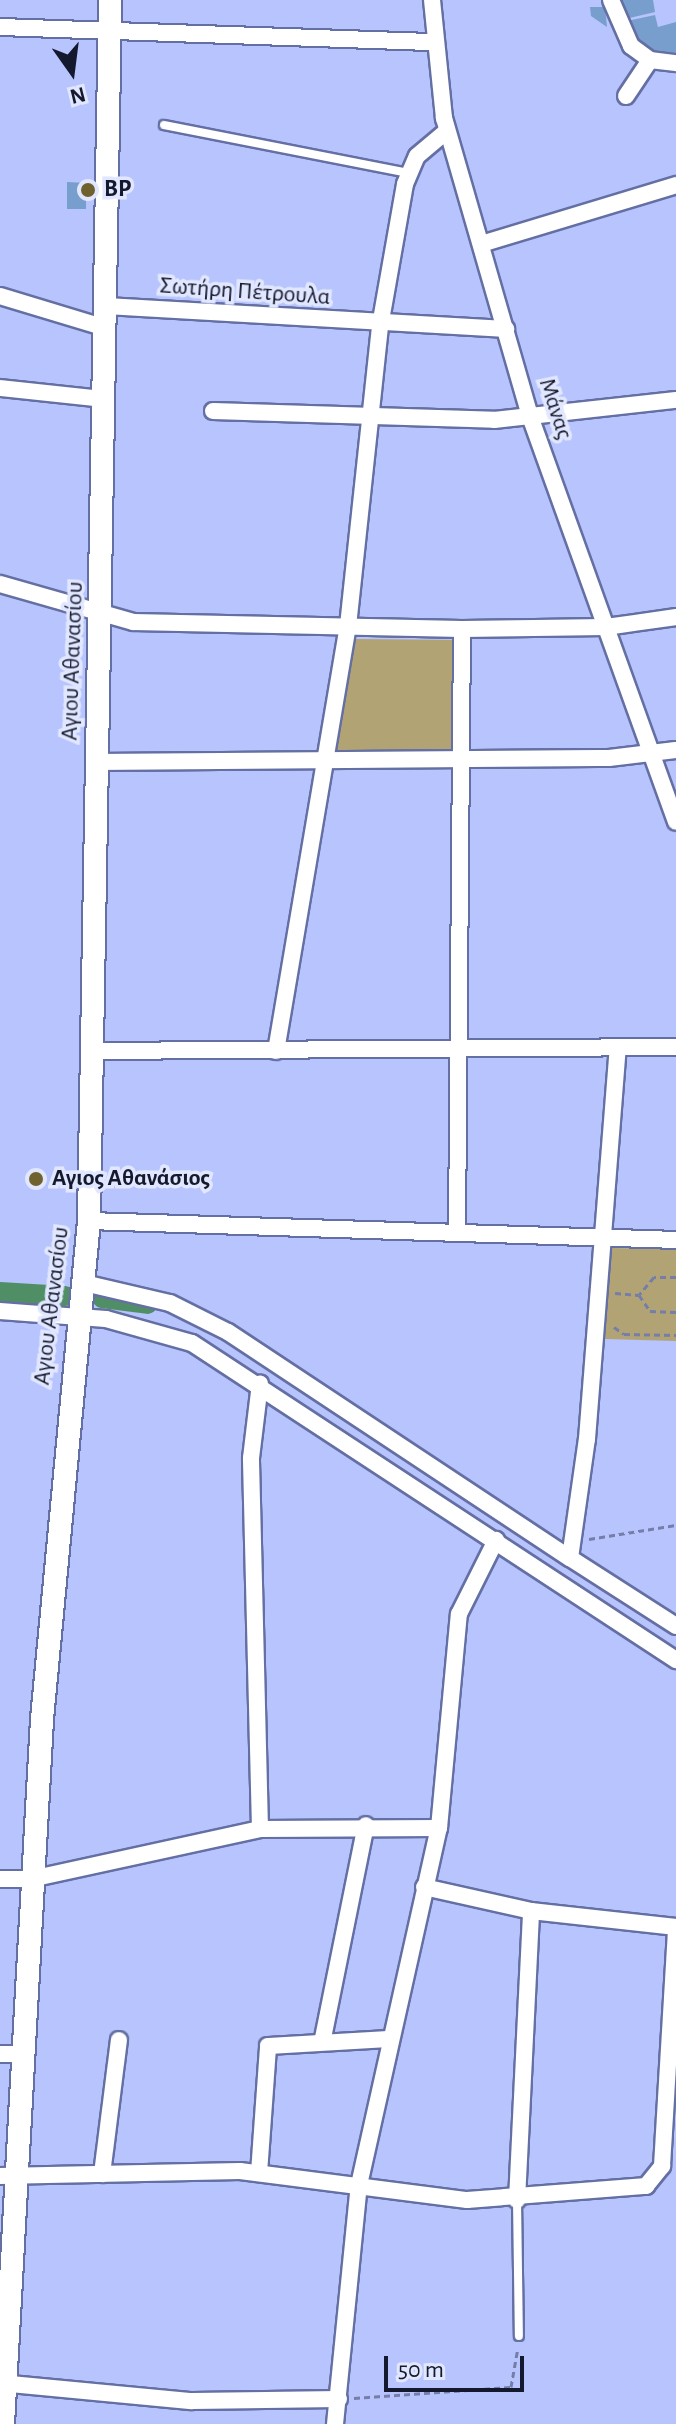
<!DOCTYPE html>
<html>
<head>
<meta charset="utf-8">
<style>
  body { margin:0 }
  #map { position:relative; width:676px; height:2424px; overflow:hidden; background:#b7c4fd; font-family:"Alegreya Sans",sans-serif }
  div>[style] { position:absolute }
  .green>* { inset:0; background:#b1a374 }
  .canal>* { height:20px; margin:-10px; padding:0 10px; transform-origin:10px; border-radius:10px; background:#508f66 }
  .building>* { inset:0; background:#779ecd }
  .path>* { height:3px; margin-top:-1.5px; transform-origin:0; background:repeating-linear-gradient(90deg,#757ea8 0 6px,transparent 0 10px) }
  .roads { filter:drop-shadow(2px 0 #646fa3) drop-shadow(-2px 0 #646fa3) drop-shadow(0 2px #646fa3) drop-shadow(0 -2px #646fa3) }
  .service>* { height:8px; margin:-4px; padding:0 4px; transform-origin:4px; border-radius:4px; background:#fff }
  .minor>* { height:16px; margin:-8px; padding:0 8px; transform-origin:8px; border-radius:8px; background:#fff }
  .secondary>* { height:22px; margin:-11px; padding:0 11px; transform-origin:11px; border-radius:11px; background:#fff }
  .dots>* { width:22px; height:22px; translate:-50% -50%; box-sizing:border-box; border:4px solid #e1e7ff; border-radius:50% }
  span { translate:-50% -50%; white-space:nowrap; text-align:center; line-height:1.15; -webkit-text-stroke:7px #e1e7ff; paint-order:stroke }
  .poi-label { font-size:24px; color:#15192d; font-weight:700 }
  .left { translate:0 -50%; text-align:left }
  .street-label { font-size:24px; color:#15192d }
  .north { position:absolute; left:32px; top:32px; width:80px; height:80px; -webkit-text-stroke:6px #e1e7ff; paint-order:stroke; rotate:166deg; font-size:22px; font-weight:700; line-height:32px; text-align:center; color:#15192d }
  .north::after { content:''; display:block; margin:auto; width:28px; height:36px; background:#15192d; clip-path:polygon(50% 0,100% 100%,50% 72%,0 100%) }
  .scale { position:absolute; left:384px; top:2356px; width:140px; height:36px; box-sizing:border-box; border:4px solid #15192d; border-top:0; padding-left:10px; font-size:24px; line-height:28px; white-space:nowrap; color:#15192d; -webkit-text-stroke:6px #e1e7ff; paint-order:stroke }
</style>
</head>
<body>
<div id="map">
  <div class="green">
    <div style="clip-path:polygon(354px 639px,458px 640px,455px 749px,335px 751px)"></div>
    <div style="clip-path:polygon(612px 1248px,676px 1249px,676px 1341px,605px 1339px)"></div>
  </div>
  <div class="canal">
    <div style="left:0;top:1292px;width:65px;rotate:3.5deg"></div>
    <div style="left:102px;top:1298px;width:46px;rotate:7.4deg"></div>
  </div>
  <div class="building">
    <div style="clip-path:polygon(618px 0,653px 0,655px 12px,621px 20px)"></div>
    <div style="clip-path:polygon(590px 7px,605px 7px,607px 27px,591px 16px)"></div>
    <div style="clip-path:polygon(655px 15px,658px 27px,676px 22px,676px 53px,651px 53px,630px 35px,627px 21px)"></div>
    <div style="clip-path:polygon(67px 182px,86px 183px,86px 209px,67px 209px)"></div>
  </div>
  <div class="path">
    <div style="left:676px;top:1277px;width:22px;rotate:180deg"></div>
    <div style="left:654px;top:1277px;width:23px;rotate:130deg"></div>
    <div style="left:639px;top:1295px;width:19px;rotate:55deg"></div>
    <div style="left:650px;top:1311px;width:26px;rotate:2deg"></div>
    <div style="left:615px;top:1293px;width:24px;rotate:5deg"></div>
    <div style="left:614px;top:1327px;width:12px;rotate:35deg"></div>
    <div style="left:624px;top:1334px;width:52px;rotate:1.1deg"></div>
    <div style="left:589px;top:1539px;width:88px;rotate:-9.1deg"></div>
    <div style="left:354px;top:2398px;width:157px;rotate:-4deg"></div>
    <div style="left:511px;top:2387px;width:39px;rotate:-80deg"></div>
  </div>
  <div class="roads">
    <div class="service">
      <div style="left:164px;top:125px;width:249px;rotate:11.1deg"></div>
      <div style="left:517px;top:2200px;width:136px;rotate:89.2deg"></div>
    </div>
    <div class="minor">
      <div style="left:432px;top:0;width:119px;rotate:84.2deg"></div>
      <div style="left:444px;top:118px;width:313px;rotate:73.9deg"></div>
      <div style="left:531px;top:419px;width:428px;rotate:70.2deg"></div>
      <div style="left:611px;top:0;width:50px;rotate:66.5deg"></div>
      <div style="left:631px;top:46px;width:24px;rotate:36deg"></div>
      <div style="left:650px;top:60px;width:26px;rotate:7deg"></div>
      <div style="left:0;top:27px;width:434px;rotate:2deg"></div>
      <div style="left:626px;top:96px;width:43px;rotate:-56.3deg"></div>
      <div style="left:481px;top:244px;width:204px;rotate:-16.8deg"></div>
      <div style="left:0;top:296px;width:111px;rotate:16.8deg"></div>
      <div style="left:106px;top:306px;width:401px;rotate:3.3deg"></div>
      <div style="left:0;top:388px;width:104px;rotate:6.1deg"></div>
      <div style="left:213px;top:411px;width:281px;rotate:1.8deg"></div>
      <div style="left:494px;top:420px;width:183px;rotate:-6.3deg"></div>
      <div style="left:0;top:584px;width:138px;rotate:15.9deg"></div>
      <div style="left:133px;top:622px;width:329px;rotate:1.2deg"></div>
      <div style="left:462px;top:629px;width:144px;rotate:-0.8deg"></div>
      <div style="left:606px;top:627px;width:71px;rotate:-8.1deg"></div>
      <div style="left:95px;top:762px;width:514px;rotate:-0.45deg"></div>
      <div style="left:609px;top:758px;width:67px;rotate:-6.8deg"></div>
      <div style="left:89px;top:1051px;width:587px;rotate:-0.39deg"></div>
      <div style="left:276px;top:1051px;width:431px;rotate:-80.4deg"></div>
      <div style="left:348px;top:626px;width:302px;rotate:-83.9deg"></div>
      <div style="left:380px;top:326px;width:144px;rotate:-80deg"></div>
      <div style="left:405px;top:184px;width:30px;rotate:-67deg"></div>
      <div style="left:417px;top:156px;width:39px;rotate:-40deg"></div>
      <div style="left:89px;top:1221px;width:587px;rotate:1.85deg"></div>
      <div style="left:457px;top:1233px;width:604px;rotate:-89.53deg"></div>
      <div style="left:84px;top:1283px;width:88px;rotate:13.1deg"></div>
      <div style="left:170px;top:1303px;width:65px;rotate:26.6deg"></div>
      <div style="left:228px;top:1332px;width:410px;rotate:33.5deg"></div>
      <div style="left:570px;top:1558px;width:120px;rotate:-81.9deg"></div>
      <div style="left:587px;top:1439px;width:392px;rotate:-85.5deg"></div>
      <div style="left:0;top:1311px;width:106px;rotate:4.3deg"></div>
      <div style="left:106px;top:1319px;width:89px;rotate:15.6deg"></div>
      <div style="left:192px;top:1343px;width:579px;rotate:33.22deg"></div>
      <div style="left:570px;top:1558px;width:126px;rotate:32.7deg"></div>
      <div style="left:260px;top:1829px;width:371px;rotate:-91.4deg"></div>
      <div style="left:251px;top:1458px;width:75px;rotate:-83.1deg"></div>
      <div style="left:0;top:1879px;width:31px"></div>
      <div style="left:31px;top:1879px;width:234px;rotate:-12.3deg"></div>
      <div style="left:260px;top:1829px;width:179px;rotate:-0.3deg"></div>
      <div style="left:424px;top:1887px;width:110px;rotate:12.6deg"></div>
      <div style="left:531px;top:1911px;width:146px;rotate:6.3deg"></div>
      <div style="left:323px;top:2038px;width:217px;rotate:-78.6deg"></div>
      <div style="left:0;top:2054px;width:23px"></div>
      <div style="left:259px;top:2173px;width:127px;rotate:-85.9deg"></div>
      <div style="left:268px;top:2046px;width:121px;rotate:-3.3deg"></div>
      <div style="left:102px;top:2174px;width:135px;rotate:-82.8deg"></div>
      <div style="left:0;top:2176px;width:240px;rotate:-1.2deg"></div>
      <div style="left:240px;top:2171px;width:229px;rotate:7.3deg"></div>
      <div style="left:467px;top:2200px;width:180px;rotate:-4.5deg"></div>
      <div style="left:646px;top:2186px;width:26px;rotate:-51deg"></div>
      <div style="left:662px;top:2166px;width:238px;rotate:-86.6deg"></div>
      <div style="left:517px;top:2200px;width:289px;rotate:-87.2deg"></div>
      <div style="left:0;top:2383px;width:193px;rotate:5.4deg"></div>
      <div style="left:192px;top:2401px;width:147px;rotate:-0.8deg"></div>
      <div style="left:335px;top:2424px;width:240px;rotate:-84.3deg"></div>
      <div style="left:359px;top:2185px;width:366px;rotate:-77.4deg"></div>
      <div style="left:439px;top:1828px;width:215px;rotate:-84.7deg"></div>
      <div style="left:459px;top:1614px;width:83px;rotate:-63.4deg"></div>
    </div>
    <div class="secondary">
      <div style="left:3px;top:2424px;width:706px;rotate:-86.83deg"></div>
      <div style="left:42px;top:1719px;width:500px;rotate:-84.61deg"></div>
      <div style="left:89px;top:1221px;width:1221px;rotate:-89.01deg"></div>
    </div>
  </div>
  <div class="dots">
    <div style="left:88px;top:190px;background:#70622f"></div>
    <div style="left:36px;top:1179px;background:#70622f"></div>
  </div>
  <div class="poi-label">
    <span class="left" style="left:104px;top:190px">BP</span>
    <span class="left" style="left:52px;top:1179px">Αγιος Αθανάσιος</span>
  </div>
  <div class="street-label">
    <span style="left:245px;top:292px;rotate:4deg">Σωτήρη Πέτρουλα</span>
    <span style="left:555px;top:409px;rotate:72deg">Μάνας</span>
    <span style="left:73px;top:661px;rotate:-88deg">Αγιου Αθανασίου</span>
    <span style="left:52px;top:1306px;rotate:-83deg">Αγιου Αθανασίου</span>
  </div>
  <div class="north">N</div>
  <div class="scale">50 m</div>
</div>
</body>
</html>
